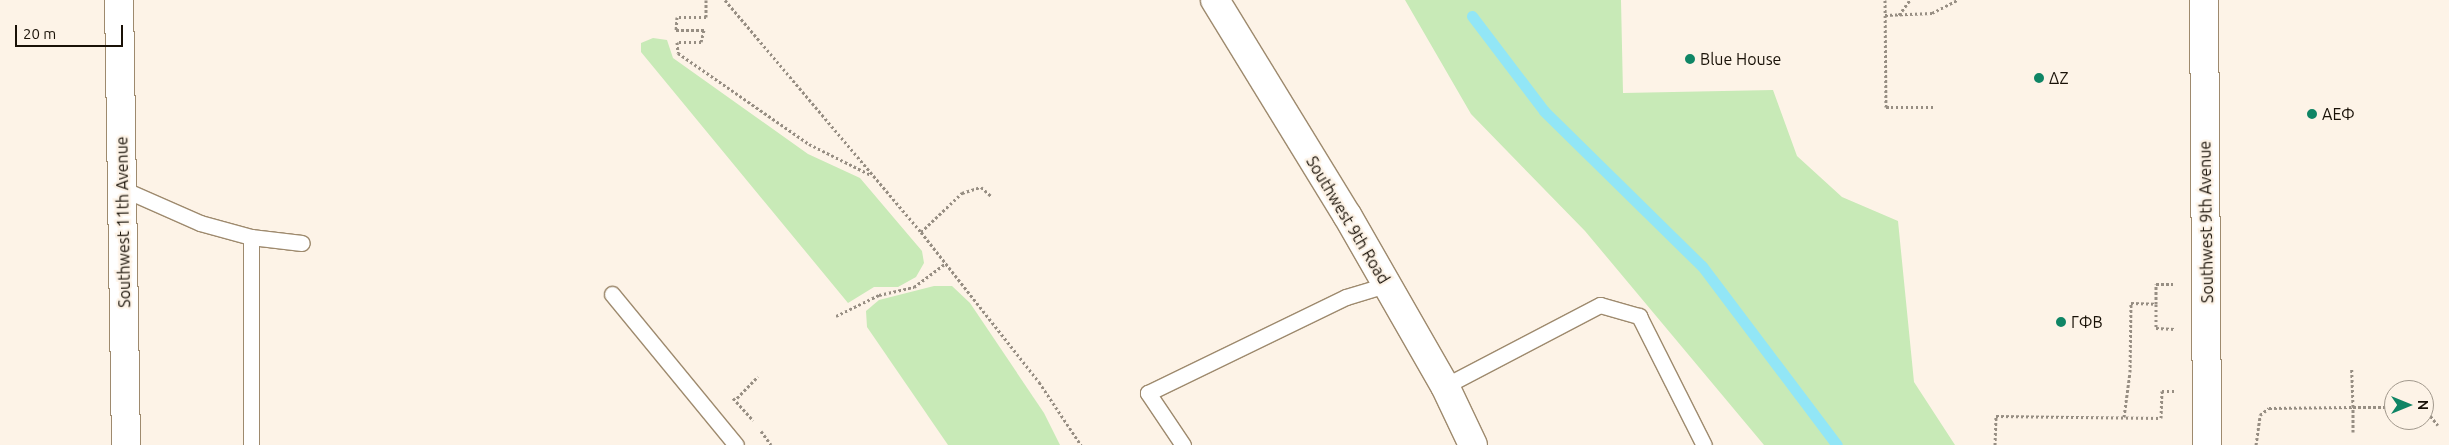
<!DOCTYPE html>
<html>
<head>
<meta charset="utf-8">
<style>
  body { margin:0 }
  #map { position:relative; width:2449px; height:445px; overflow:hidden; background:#fdf3e7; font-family:Ubuntu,sans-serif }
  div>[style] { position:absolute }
  .green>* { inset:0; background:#c8eab7 }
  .stream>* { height:11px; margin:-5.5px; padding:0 5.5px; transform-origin:5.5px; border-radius:5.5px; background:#92e6f6 }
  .path>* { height:3px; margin-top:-1.5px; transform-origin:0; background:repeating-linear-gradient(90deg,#978e83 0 2.5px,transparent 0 5px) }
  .roads { filter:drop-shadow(1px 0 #9e8a6e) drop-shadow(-1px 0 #9e8a6e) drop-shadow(0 1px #9e8a6e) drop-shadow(0 -1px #9e8a6e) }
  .lane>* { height:15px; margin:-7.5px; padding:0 7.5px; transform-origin:7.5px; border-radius:7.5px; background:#fff }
  .street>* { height:28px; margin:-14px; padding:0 14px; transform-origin:14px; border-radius:14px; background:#fff }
  .secondary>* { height:28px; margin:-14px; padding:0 14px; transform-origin:14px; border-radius:14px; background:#fff }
  .dots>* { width:14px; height:14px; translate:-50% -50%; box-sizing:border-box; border:2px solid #fdf3e7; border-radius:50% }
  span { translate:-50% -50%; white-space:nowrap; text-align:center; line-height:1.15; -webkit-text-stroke:4.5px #fdf3e7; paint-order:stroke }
  .poi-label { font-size:16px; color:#191107 }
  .left { translate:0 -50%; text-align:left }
  .street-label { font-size:16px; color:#191107 }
  .north { position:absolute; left:2384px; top:380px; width:50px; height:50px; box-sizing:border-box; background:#fdf3e7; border:1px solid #a2998d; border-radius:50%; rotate:90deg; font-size:14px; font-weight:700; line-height:20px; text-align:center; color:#191107 }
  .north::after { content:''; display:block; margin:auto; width:18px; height:22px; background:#0f8565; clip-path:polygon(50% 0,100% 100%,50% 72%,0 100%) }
  .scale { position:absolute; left:15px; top:25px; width:108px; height:22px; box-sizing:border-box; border:2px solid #191107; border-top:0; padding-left:6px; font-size:15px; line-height:18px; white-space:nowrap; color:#191107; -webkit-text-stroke:4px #fdf3e7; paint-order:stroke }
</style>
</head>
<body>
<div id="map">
  <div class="green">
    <div style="clip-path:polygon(1405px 0,1621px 0,1623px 93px,1773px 90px,1797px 156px,1842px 197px,1898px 221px,1914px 382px,1955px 445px,1764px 445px,1585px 231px,1471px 114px)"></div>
    <div style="clip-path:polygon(653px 38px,667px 40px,673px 58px,808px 154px,860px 178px,922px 251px,924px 263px,916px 277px,898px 287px,874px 287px,848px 303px,641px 52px,641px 43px)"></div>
    <div style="clip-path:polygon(934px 286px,952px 286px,970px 303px,1044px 413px,1060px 445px,948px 445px,867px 327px,866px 311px,879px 300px)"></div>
  </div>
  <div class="stream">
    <div style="left:1472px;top:16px;width:119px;rotate:52.8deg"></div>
    <div style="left:1544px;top:111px;width:221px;rotate:44.5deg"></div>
    <div style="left:1702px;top:266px;width:224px;rotate:53deg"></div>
  </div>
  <div class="path">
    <div style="left:706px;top:0;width:17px;rotate:90deg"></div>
    <div style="left:706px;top:17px;width:29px;rotate:180deg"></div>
    <div style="left:677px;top:17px;width:13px;rotate:94deg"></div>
    <div style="left:676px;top:30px;width:28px"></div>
    <div style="left:704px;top:30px;width:12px;rotate:104deg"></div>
    <div style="left:701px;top:42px;width:24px;rotate:180deg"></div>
    <div style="left:677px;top:42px;width:11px;rotate:85deg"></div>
    <div style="left:678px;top:53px;width:160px;rotate:34.8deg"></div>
    <div style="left:809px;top:144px;width:69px;rotate:26.6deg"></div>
    <div style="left:725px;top:0;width:304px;rotate:49.8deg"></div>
    <div style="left:921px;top:232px;width:191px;rotate:51.8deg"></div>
    <div style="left:1039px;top:382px;width:76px;rotate:56.3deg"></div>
    <div style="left:1885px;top:0;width:107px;rotate:89.5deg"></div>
    <div style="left:1886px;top:107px;width:50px"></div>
    <div style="left:1885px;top:15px;width:47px;rotate:-2.4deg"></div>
    <div style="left:1932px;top:13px;width:28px;rotate:-27deg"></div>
    <div style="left:1899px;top:15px;width:19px;rotate:-54deg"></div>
    <div style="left:921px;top:232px;width:57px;rotate:-43.6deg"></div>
    <div style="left:962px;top:193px;width:20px;rotate:-18deg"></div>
    <div style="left:981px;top:187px;width:13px;rotate:42deg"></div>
    <div style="left:2156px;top:304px;width:20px;rotate:-90deg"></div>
    <div style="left:2156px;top:284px;width:17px"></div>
    <div style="left:836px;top:316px;width:48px;rotate:-26deg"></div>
    <div style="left:879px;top:295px;width:36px;rotate:-13deg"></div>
    <div style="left:914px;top:287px;width:40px;rotate:-37deg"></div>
    <div style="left:733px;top:398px;width:30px;rotate:48deg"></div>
    <div style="left:737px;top:398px;width:30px;rotate:-46deg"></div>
    <div style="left:2424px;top:408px;width:22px;rotate:51deg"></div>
    <div style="left:2124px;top:417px;width:45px;rotate:-82.4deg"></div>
    <div style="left:2130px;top:372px;width:69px;rotate:-89.2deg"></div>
    <div style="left:2131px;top:303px;width:25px;rotate:2deg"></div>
    <div style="left:2156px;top:304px;width:24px;rotate:90deg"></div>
    <div style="left:2156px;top:328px;width:19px;rotate:3deg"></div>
    <div style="left:761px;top:431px;width:17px;rotate:54deg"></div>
    <div style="left:2353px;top:432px;width:25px;rotate:-90deg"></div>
    <div style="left:2353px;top:407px;width:41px"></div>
    <div style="left:1995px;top:445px;width:29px;rotate:-88deg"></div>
    <div style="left:1996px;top:416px;width:165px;rotate:0.7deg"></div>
    <div style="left:2161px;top:418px;width:27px;rotate:-88deg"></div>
    <div style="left:2162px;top:391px;width:14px"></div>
    <div style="left:2256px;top:445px;width:30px;rotate:-82deg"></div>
    <div style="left:2260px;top:415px;width:11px;rotate:-38deg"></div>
    <div style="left:2269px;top:408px;width:84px;rotate:-0.7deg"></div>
    <div style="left:2353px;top:407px;width:38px;rotate:-92deg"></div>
  </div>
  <div class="roads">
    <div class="lane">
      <div style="left:123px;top:189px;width:84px;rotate:23.8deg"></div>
      <div style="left:200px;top:223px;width:53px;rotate:15.4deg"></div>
      <div style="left:251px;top:237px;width:51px;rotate:6.7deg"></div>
      <div style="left:251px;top:237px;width:208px;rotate:90deg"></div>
      <div style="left:612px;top:294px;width:195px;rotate:50.6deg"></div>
      <div style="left:1445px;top:386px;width:175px;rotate:-27.6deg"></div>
      <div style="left:1600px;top:305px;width:41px;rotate:15.8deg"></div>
      <div style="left:1639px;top:316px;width:144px;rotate:63.3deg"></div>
      <div style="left:1183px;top:445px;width:63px;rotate:-123.9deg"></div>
      <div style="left:1148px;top:393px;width:220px;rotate:-25.9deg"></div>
      <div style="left:1346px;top:297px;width:42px;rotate:-16.7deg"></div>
    </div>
    <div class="street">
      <div style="left:119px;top:0;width:445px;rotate:89.1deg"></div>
      <div style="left:2204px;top:0;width:445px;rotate:89.6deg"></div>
    </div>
    <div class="secondary">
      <div style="left:1215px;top:0;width:252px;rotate:58.5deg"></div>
      <div style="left:1347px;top:215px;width:197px;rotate:60.2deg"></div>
      <div style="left:1445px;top:386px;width:65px;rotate:64.6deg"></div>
    </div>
  </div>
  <div class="dots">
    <div style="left:1690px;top:59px;background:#0f8565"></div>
    <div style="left:2039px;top:78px;background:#0f8565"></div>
    <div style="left:2312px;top:114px;background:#0f8565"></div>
    <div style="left:2061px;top:322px;background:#0f8565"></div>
  </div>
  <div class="poi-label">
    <span class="left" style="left:1700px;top:59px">Blue House</span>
    <span class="left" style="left:2049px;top:78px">ΔΖ</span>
    <span class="left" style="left:2322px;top:114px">ΑΕΦ</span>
    <span class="left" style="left:2071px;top:322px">ΓΦΒ</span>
  </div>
  <div class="street-label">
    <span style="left:1348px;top:220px;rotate:59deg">Southwest 9th Road</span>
    <span style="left:123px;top:222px;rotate:-91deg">Southwest 11th Avenue</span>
    <span style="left:2206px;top:222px;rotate:-91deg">Southwest 9th Avenue</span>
  </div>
  <div class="north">N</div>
  <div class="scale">20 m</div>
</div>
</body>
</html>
